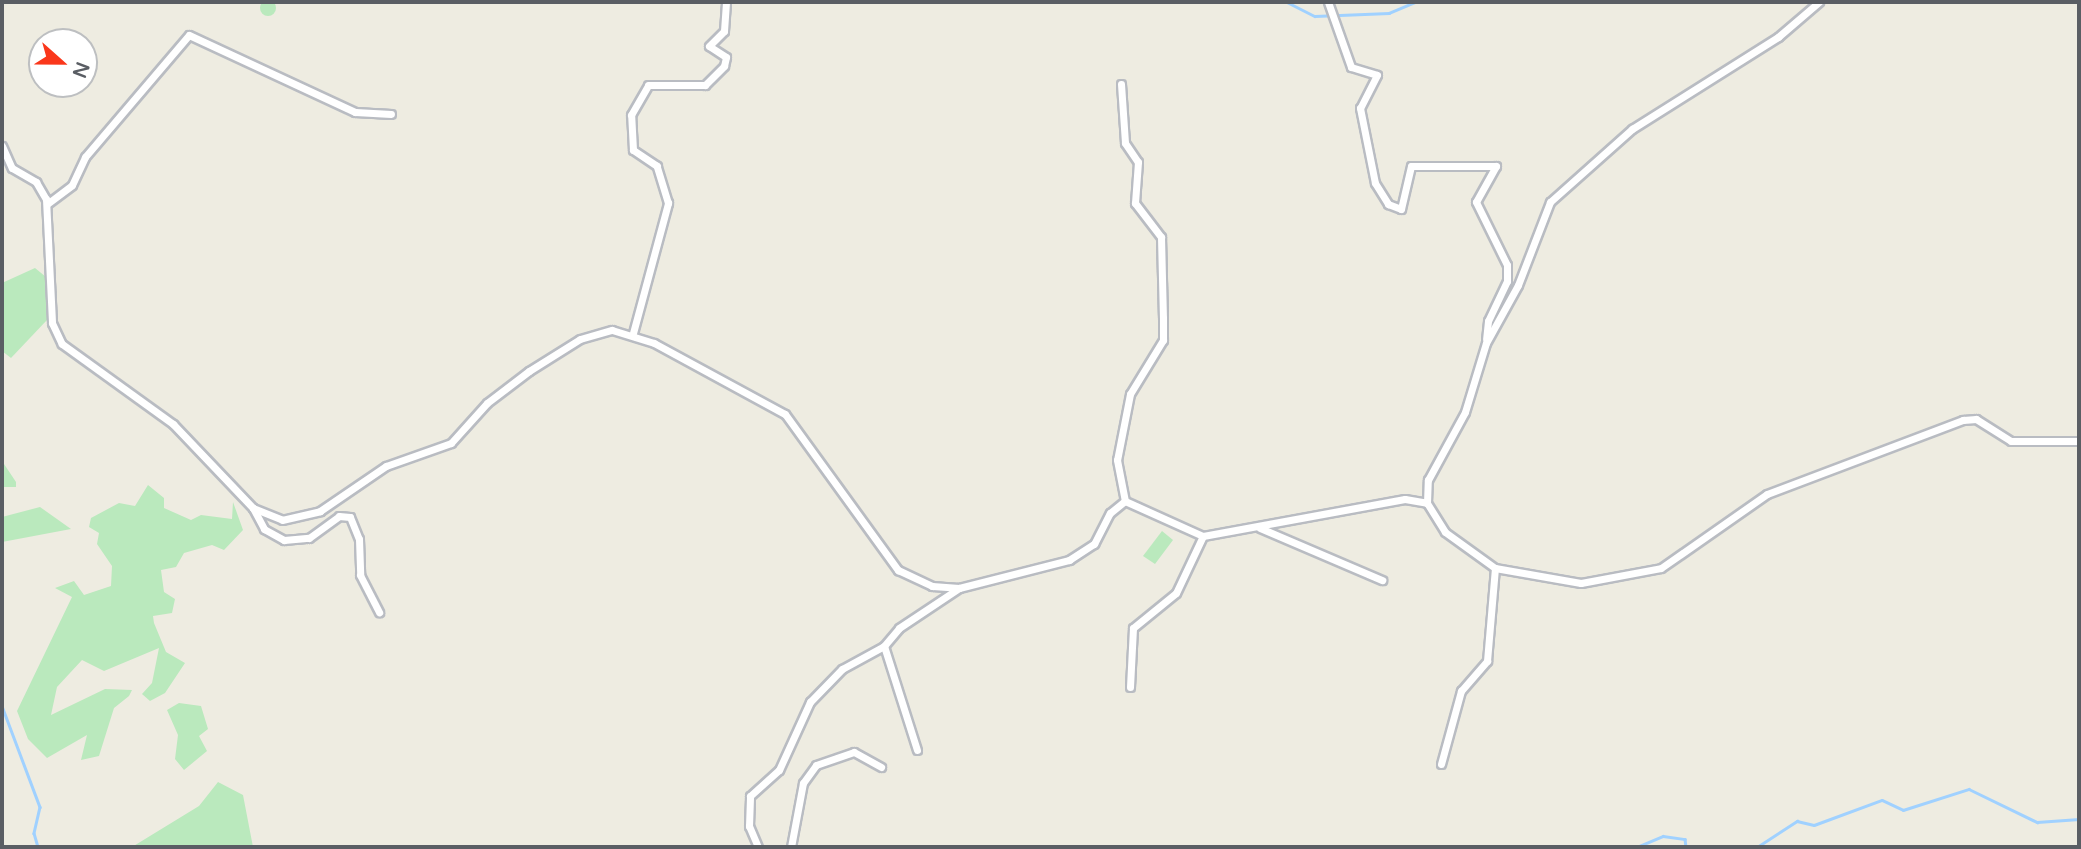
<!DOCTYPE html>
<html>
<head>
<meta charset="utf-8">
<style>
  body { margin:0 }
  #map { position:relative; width:2081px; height:849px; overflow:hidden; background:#eeece1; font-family:"Varela Round",sans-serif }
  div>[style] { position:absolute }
  .green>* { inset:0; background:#bae9bd }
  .round { border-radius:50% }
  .stream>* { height:2.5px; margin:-1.25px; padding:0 1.25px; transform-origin:1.25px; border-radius:1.25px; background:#a0d1ff }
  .roads { filter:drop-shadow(2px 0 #b9bcc2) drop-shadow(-2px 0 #b9bcc2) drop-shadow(0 2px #b9bcc2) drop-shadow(0 -2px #b9bcc2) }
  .minor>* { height:7px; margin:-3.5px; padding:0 3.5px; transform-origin:3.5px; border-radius:3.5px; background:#fff }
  span { translate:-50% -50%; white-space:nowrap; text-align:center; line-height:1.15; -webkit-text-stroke:5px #fff; paint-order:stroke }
  .frame { position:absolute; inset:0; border:4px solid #5a5e64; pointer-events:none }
  .north { position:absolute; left:28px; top:28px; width:70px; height:70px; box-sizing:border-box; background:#fff; border:2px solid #bdbfc1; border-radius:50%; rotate:111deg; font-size:19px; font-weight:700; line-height:28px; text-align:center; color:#5a5e64 }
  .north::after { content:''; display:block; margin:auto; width:24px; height:32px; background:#fa371b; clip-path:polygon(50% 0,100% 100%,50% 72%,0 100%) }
</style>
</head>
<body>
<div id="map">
  <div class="green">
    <div class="round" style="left:260px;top:0;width:16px;height:16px"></div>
    <div style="clip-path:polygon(35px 268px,46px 277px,47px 320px,11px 358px,2px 351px,2px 283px)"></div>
    <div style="clip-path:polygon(2px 461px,16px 482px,16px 487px,2px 487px)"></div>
    <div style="clip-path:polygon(148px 485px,164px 498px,164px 508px,191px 520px,201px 515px,232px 519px,233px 502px,243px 530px,224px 550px,212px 545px,184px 553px,176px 567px,161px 570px,164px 592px,175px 599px,172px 613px,153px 616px,154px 623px,166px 652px,185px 663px,165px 693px,150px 701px,142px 694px,152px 683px,159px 648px,104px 671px,82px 660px,57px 687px,51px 715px,105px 689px,132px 690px,129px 696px,114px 708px,99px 756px,81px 760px,87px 735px,47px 758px,28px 739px,17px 711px,72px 597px,55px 588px,74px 581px,84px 595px,111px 586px,112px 566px,97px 544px,99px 533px,89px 527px,91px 518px,119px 503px,135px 506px)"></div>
    <div style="clip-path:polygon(40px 507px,71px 529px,2px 542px,2px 517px)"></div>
    <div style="clip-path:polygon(1162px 531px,1173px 540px,1155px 564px,1143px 556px)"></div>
    <div style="clip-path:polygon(179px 703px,201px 706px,208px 729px,199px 736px,207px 751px,184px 770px,175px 759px,178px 735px,167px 710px)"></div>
    <div style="clip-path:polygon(218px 782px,243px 795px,253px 847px,132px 847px,199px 806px)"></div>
  </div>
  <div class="stream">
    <div style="left:1287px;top:2px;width:31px;rotate:27deg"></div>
    <div style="left:1315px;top:16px;width:74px;rotate:-2.3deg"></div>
    <div style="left:1389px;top:13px;width:28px;rotate:-23deg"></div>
    <div style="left:2px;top:706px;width:108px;rotate:69.4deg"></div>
    <div style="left:40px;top:807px;width:27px;rotate:103deg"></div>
    <div style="left:34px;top:833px;width:15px;rotate:74deg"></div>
    <div style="left:1637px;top:847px;width:28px;rotate:-23deg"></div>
    <div style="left:1663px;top:836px;width:22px;rotate:8deg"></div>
    <div style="left:1685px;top:839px;width:8px;rotate:83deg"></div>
    <div style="left:1757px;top:847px;width:48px;rotate:-33deg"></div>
    <div style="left:1797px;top:821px;width:17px;rotate:13deg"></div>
    <div style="left:1814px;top:825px;width:72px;rotate:-20.2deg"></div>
    <div style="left:1882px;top:800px;width:23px;rotate:25deg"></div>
    <div style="left:1903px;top:810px;width:69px;rotate:-17.7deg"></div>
    <div style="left:1969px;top:789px;width:76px;rotate:25.9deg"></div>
    <div style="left:2037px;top:822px;width:42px;rotate:-4.1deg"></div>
  </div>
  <div class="roads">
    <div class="minor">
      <div style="left:1328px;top:2px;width:69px;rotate:70.5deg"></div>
      <div style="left:1351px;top:67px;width:27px;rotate:17deg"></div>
      <div style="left:1377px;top:75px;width:37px;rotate:117deg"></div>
      <div style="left:1360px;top:108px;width:76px;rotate:78.7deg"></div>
      <div style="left:1375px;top:183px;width:25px;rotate:58deg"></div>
      <div style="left:1388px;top:204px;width:14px;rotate:21deg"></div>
      <div style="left:1401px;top:209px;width:44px;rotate:-76.9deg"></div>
      <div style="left:1411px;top:166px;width:85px"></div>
      <div style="left:1496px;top:166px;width:41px;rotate:119.1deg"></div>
      <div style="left:1476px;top:202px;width:70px;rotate:63.8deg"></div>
      <div style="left:1507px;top:265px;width:16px;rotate:90deg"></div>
      <div style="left:1507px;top:281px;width:44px;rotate:115.4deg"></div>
      <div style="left:1488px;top:321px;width:18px;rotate:96deg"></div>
      <div style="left:1121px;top:84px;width:59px;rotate:86.1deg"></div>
      <div style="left:1125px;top:143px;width:23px;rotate:56deg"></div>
      <div style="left:1138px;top:162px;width:41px;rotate:94.2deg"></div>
      <div style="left:1135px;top:203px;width:43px;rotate:52.6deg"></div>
      <div style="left:1161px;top:237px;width:81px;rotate:88.6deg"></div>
      <div style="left:1163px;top:318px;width:22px;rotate:90deg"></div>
      <div style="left:1163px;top:340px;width:63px;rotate:121.4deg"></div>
      <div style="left:1130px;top:394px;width:67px;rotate:101.1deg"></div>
      <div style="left:1117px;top:460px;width:42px;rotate:79deg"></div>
      <div style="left:2px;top:146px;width:24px;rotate:66deg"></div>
      <div style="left:12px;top:168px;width:28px;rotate:30deg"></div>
      <div style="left:36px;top:182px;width:20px;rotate:60deg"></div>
      <div style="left:46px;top:199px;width:124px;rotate:87.2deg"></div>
      <div style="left:52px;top:323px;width:23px;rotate:65deg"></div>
      <div style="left:62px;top:344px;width:137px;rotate:35.8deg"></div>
      <div style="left:173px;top:424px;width:116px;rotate:46.4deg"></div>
      <div style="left:253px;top:508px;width:31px;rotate:22deg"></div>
      <div style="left:282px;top:520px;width:39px;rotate:-13deg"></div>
      <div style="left:320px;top:511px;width:80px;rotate:-34.3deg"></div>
      <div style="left:386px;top:466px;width:69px;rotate:-19.5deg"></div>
      <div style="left:451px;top:443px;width:54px;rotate:-48deg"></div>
      <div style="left:487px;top:403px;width:53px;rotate:-37.3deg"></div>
      <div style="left:529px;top:371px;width:60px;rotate:-32.1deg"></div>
      <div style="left:580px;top:339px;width:33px;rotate:-16deg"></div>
      <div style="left:612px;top:330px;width:44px;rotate:17.2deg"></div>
      <div style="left:654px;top:343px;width:149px;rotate:28.5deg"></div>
      <div style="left:785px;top:414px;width:193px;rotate:54.1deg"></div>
      <div style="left:898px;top:570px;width:38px;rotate:25deg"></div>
      <div style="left:932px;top:586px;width:27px;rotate:4deg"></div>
      <div style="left:959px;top:588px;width:114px;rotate:-14.3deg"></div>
      <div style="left:1069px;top:560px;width:30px;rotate:-33deg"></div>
      <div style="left:1094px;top:544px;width:35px;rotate:-63deg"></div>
      <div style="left:1110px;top:513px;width:19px;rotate:-39deg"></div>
      <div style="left:1125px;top:501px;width:85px;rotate:24.2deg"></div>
      <div style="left:1203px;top:536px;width:205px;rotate:-10.4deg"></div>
      <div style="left:1405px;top:499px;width:22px;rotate:10deg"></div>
      <div style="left:1427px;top:503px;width:34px;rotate:58deg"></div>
      <div style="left:1445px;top:532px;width:62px;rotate:35.8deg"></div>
      <div style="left:1495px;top:568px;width:87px;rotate:9.9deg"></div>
      <div style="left:1581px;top:583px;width:81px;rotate:-10.6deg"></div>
      <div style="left:1661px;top:568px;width:129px;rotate:-34.9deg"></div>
      <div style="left:1767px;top:494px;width:210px;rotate:-20.7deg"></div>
      <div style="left:1963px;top:420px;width:13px;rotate:-4deg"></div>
      <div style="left:1976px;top:419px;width:41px;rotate:32.2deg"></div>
      <div style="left:2011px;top:441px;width:68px"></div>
      <div style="left:47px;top:204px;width:31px;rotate:-37deg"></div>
      <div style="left:72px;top:185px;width:31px;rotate:-65deg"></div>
      <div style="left:85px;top:157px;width:160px;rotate:-49.6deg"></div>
      <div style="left:189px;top:35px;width:183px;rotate:24.9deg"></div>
      <div style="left:355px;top:112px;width:36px;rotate:3deg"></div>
      <div style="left:633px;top:333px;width:135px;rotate:-74.9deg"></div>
      <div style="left:668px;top:203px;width:39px;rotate:-107deg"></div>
      <div style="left:657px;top:166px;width:29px;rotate:-146deg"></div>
      <div style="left:633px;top:150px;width:35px;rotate:-93deg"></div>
      <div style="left:631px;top:115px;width:34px;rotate:-60deg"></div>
      <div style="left:648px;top:85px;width:57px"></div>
      <div style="left:705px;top:85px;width:27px;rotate:-45deg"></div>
      <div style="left:724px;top:66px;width:9px;rotate:-77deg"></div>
      <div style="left:726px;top:57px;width:20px;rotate:-147deg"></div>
      <div style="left:709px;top:46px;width:21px;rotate:-45deg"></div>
      <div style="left:724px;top:31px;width:29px;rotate:-86deg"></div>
      <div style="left:1427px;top:503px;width:23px;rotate:-88deg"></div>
      <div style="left:1428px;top:480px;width:77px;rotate:-61.4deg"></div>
      <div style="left:1465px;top:412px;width:72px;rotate:-73.1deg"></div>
      <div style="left:1486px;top:343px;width:66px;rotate:-61.1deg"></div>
      <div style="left:1518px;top:285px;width:89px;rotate:-68.9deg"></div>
      <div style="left:1550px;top:202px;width:110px;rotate:-41.7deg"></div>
      <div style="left:1632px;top:129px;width:173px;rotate:-32.2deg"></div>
      <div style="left:1778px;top:37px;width:54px;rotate:-40.5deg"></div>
      <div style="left:253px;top:508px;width:24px;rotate:62deg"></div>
      <div style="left:264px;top:529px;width:23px;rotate:29deg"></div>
      <div style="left:284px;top:540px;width:25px;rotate:-5deg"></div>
      <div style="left:309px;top:538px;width:37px;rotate:-36deg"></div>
      <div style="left:339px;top:516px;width:11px;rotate:5deg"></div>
      <div style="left:350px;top:517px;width:24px;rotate:68deg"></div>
      <div style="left:359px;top:539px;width:36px;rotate:88deg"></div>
      <div style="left:360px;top:575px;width:42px;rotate:62.8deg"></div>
      <div style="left:1260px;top:528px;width:133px;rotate:23.1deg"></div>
      <div style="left:1130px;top:687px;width:59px;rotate:-87.1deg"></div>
      <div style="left:1133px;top:628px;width:55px;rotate:-39.1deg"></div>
      <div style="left:1176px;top:593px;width:63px;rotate:-64.7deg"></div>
      <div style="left:917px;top:750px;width:109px;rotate:-107.6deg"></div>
      <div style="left:884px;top:646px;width:23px;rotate:-50deg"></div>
      <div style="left:899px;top:628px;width:72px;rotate:-33.7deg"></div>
      <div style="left:1441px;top:764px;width:76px;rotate:-74.7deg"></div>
      <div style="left:1461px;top:691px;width:40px;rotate:-49deg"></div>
      <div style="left:1487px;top:661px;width:93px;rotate:-85.1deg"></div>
      <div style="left:758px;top:847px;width:23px;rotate:-113deg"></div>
      <div style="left:749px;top:826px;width:30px;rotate:-88deg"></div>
      <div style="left:750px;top:796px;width:39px;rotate:-42deg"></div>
      <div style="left:779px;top:770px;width:75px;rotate:-65.5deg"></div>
      <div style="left:810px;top:702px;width:46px;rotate:-45.9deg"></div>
      <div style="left:842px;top:669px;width:48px;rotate:-28.7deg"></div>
      <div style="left:791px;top:847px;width:65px;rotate:-79.4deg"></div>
      <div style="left:803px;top:783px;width:22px;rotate:-54deg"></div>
      <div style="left:816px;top:765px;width:40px;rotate:-18.9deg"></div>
      <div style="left:854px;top:752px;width:31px;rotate:29deg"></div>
    </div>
  </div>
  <div class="frame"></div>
  <div class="north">N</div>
</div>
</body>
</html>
